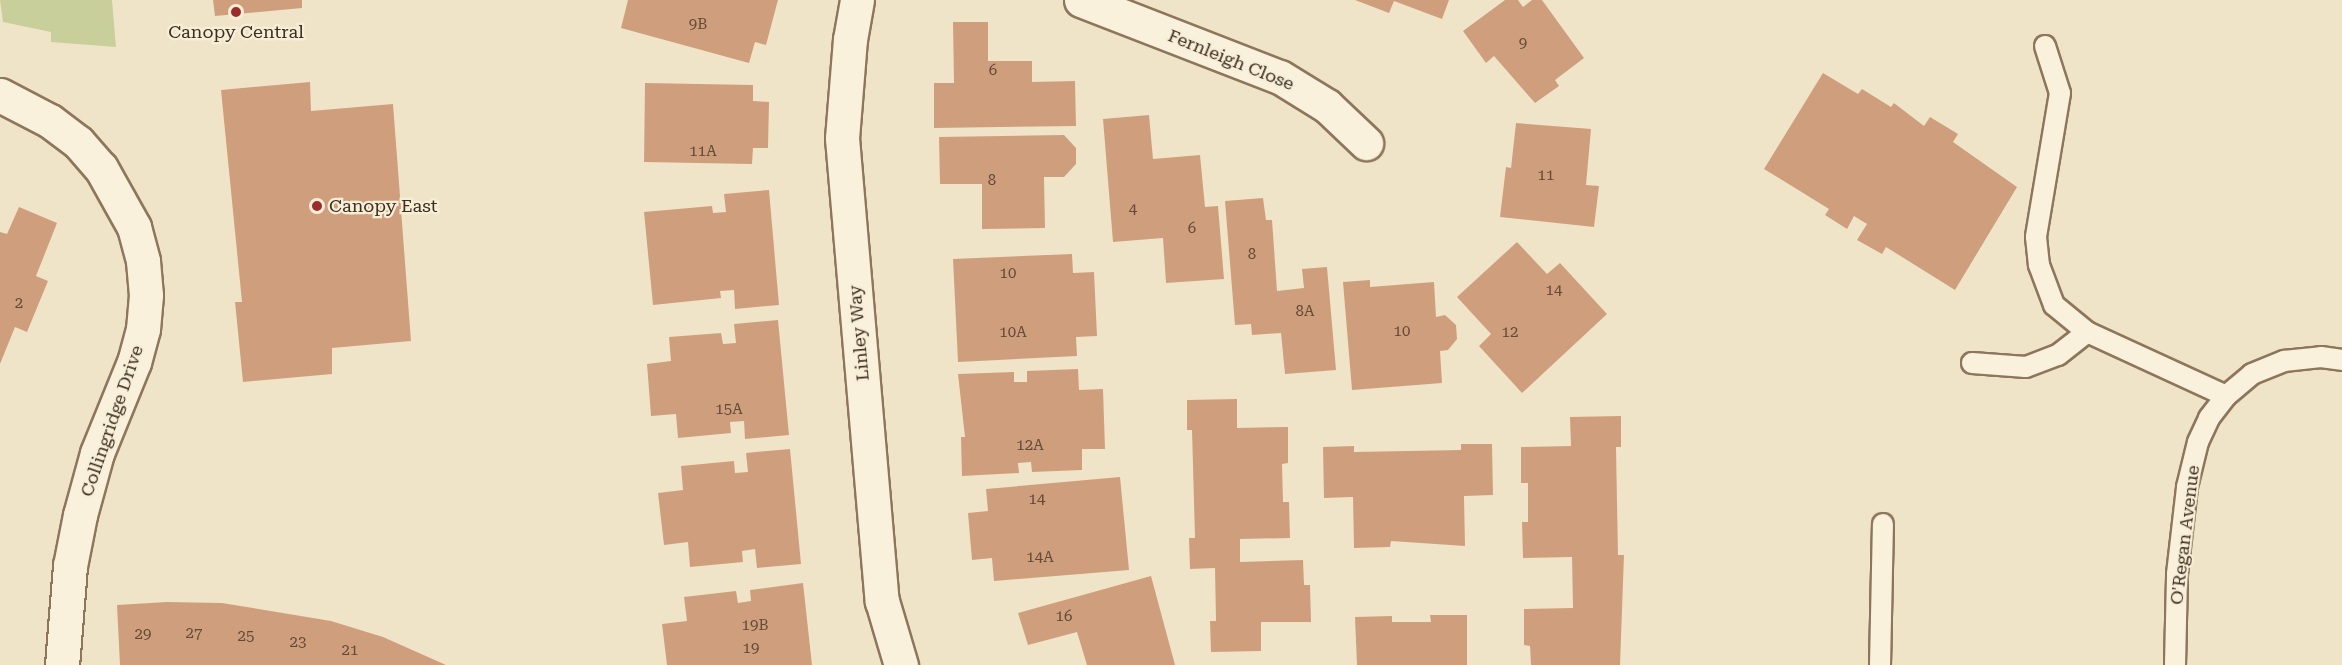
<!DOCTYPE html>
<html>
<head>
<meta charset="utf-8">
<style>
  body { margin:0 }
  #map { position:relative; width:2342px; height:665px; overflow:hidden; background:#f0e4c8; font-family:"Roboto Serif",serif }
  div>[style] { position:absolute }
  .green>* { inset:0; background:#c9cf9b }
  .building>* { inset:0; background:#cf9f7d }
  .roads { filter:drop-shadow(2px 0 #8d765c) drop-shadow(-2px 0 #8d765c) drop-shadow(0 2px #8d765c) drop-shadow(0 -2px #8d765c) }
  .lane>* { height:20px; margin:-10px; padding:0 10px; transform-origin:10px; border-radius:10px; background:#faf1dc }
  .street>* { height:33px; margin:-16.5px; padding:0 16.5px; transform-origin:16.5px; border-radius:16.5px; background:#faf1dc }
  .dots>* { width:16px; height:16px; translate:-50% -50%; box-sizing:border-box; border:3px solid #f7eed8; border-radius:50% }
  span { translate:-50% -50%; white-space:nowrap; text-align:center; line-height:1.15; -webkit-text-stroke:4.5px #f7eed8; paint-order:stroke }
  .number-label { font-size:15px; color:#624a37 }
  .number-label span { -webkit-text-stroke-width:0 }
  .poi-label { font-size:18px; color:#3d2e20 }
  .left { translate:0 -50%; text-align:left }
  .street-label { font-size:18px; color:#3d2e20 }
</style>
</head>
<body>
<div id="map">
  <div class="green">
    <div style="clip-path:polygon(0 0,112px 0,116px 47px,51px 42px,51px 32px,3px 22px)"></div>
  </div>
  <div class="building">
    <div style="clip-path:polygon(213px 0,302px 0,302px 8px,215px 16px)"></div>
    <div style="clip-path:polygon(628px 0,778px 0,766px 45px,755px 42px,749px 63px,621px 28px)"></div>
    <div style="clip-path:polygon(1355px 0,1449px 0,1442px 19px,1394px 1px,1389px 13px)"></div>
    <div style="clip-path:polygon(1505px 0,1518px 0,1523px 7px,1532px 0,1542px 0,1584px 58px,1555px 80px,1559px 86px,1535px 103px,1494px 56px,1486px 63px,1463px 31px)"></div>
    <div style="clip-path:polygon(953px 22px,988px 22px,988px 61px,1032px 61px,1032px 82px,1075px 81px,1076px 126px,934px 128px,934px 83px,954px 83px)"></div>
    <div style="clip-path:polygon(1823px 73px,1858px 94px,1862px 89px,1891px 107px,1894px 103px,1924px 126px,1930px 117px,1958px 134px,1953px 142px,2017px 187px,1955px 290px,1886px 247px,1882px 254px,1857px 240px,1867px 224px,1854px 216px,1847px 229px,1825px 215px,1829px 209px,1764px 169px)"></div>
    <div style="clip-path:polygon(310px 82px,311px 111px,393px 104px,411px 341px,332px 348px,332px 374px,243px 382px,235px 302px,242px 302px,221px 90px)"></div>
    <div style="clip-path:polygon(645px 83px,753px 85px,753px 101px,769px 102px,768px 148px,753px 148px,752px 164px,644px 162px)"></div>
    <div style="clip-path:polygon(1149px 115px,1153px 159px,1200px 155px,1205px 207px,1218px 206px,1224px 279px,1166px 283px,1163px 238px,1113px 242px,1103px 119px)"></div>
    <div style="clip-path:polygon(1516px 123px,1591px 129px,1586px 185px,1599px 186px,1594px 227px,1500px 217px,1506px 167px,1511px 168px)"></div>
    <div style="clip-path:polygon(1064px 135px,1076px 148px,1076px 164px,1064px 177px,1044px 177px,1045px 228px,982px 229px,982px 184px,940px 184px,939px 137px)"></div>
    <div style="clip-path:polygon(769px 190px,779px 305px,735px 309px,734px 290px,720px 291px,721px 298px,653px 305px,644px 212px,712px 206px,713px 213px,726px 212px,724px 194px)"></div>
    <div style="clip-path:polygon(1263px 198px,1266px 220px,1272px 220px,1277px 291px,1304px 288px,1302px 269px,1327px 267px,1336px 370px,1285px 374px,1281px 333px,1252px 335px,1251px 324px,1235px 325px,1225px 201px)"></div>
    <div style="clip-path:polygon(19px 207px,57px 223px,36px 276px,48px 281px,27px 332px,15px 327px,0 364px,0 232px,7px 234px)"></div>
    <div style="clip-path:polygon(1517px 242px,1547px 274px,1560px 263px,1607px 314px,1522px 393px,1479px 346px,1491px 334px,1457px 297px)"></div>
    <div style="clip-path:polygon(1072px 254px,1073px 273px,1094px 272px,1097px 336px,1076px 337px,1077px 356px,958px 362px,953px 259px)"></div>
    <div style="clip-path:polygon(1370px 280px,1370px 287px,1434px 282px,1436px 317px,1445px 315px,1456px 325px,1457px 339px,1448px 350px,1440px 351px,1442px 383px,1352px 390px,1343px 282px)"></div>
    <div style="clip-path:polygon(778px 320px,789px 435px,745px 439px,744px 421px,730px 422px,731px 433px,678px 438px,676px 414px,651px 416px,647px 364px,671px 361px,669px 337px,721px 333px,723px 344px,736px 343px,734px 324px)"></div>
    <div style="clip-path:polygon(1078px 369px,1079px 390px,1103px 389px,1105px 449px,1082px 449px,1082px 470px,1032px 472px,1031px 462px,1018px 463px,1019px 473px,962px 476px,961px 437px,965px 437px,958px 374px,1014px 372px,1014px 382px,1027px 382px,1027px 371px)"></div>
    <div style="clip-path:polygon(1237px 399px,1237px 428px,1288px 427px,1288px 463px,1282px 464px,1283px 502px,1289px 502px,1290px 538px,1240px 539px,1240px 562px,1303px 560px,1304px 585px,1310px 585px,1311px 622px,1261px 622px,1261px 651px,1211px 652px,1210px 621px,1216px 621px,1215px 568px,1190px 569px,1189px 538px,1195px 538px,1192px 430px,1187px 430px,1187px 400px)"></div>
    <div style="clip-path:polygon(1621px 416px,1621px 447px,1616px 447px,1618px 555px,1624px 555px,1620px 665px,1531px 665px,1530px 646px,1524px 645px,1524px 609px,1573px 608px,1572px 557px,1523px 558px,1522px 522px,1528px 522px,1528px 483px,1521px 483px,1521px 447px,1571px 446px,1570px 417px)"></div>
    <div style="clip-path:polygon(1461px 444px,1492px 444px,1493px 495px,1464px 496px,1465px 546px,1391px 541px,1390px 547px,1354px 548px,1353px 497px,1324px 498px,1323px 447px,1354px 446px,1354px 452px,1461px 450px)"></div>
    <div style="clip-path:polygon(790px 449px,801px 564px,757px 568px,755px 549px,742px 551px,743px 562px,690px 567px,688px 542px,664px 545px,658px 493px,683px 490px,681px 466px,734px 461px,735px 473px,748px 472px,746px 453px)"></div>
    <div style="clip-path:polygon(1120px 477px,1129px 570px,994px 581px,992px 558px,972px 560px,968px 513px,988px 511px,986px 489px)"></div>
    <div style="clip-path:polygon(1151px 576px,1175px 665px,1087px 665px,1077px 632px,1028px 645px,1018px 613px)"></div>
    <div style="clip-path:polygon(803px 583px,812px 665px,667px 665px,662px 624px,687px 621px,684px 597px,736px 591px,738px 603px,751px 601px,750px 590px)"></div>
    <div style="clip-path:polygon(167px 602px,222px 603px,331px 621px,383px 637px,446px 665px,120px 665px,117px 605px)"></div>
    <div style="clip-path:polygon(1430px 615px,1467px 615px,1467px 665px,1357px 665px,1355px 617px,1392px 616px,1392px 622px,1431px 622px)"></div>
  </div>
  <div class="roads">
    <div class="lane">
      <div style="left:2045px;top:46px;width:49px;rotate:72.3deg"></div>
      <div style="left:2060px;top:93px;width:146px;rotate:99.5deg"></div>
      <div style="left:2036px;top:237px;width:28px;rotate:84deg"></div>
      <div style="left:2039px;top:265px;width:43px;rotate:69.4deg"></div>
      <div style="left:2054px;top:305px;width:43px;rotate:39.3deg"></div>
      <div style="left:2087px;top:332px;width:153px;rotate:24.7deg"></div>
      <div style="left:1972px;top:363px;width:54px;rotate:4.2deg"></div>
      <div style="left:2026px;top:367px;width:34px;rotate:-21deg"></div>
      <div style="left:2058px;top:355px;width:37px;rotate:-38deg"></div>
      <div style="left:1880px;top:665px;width:141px;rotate:-88.8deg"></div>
      <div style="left:2175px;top:665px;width:91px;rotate:-88.7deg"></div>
      <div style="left:2177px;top:574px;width:88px;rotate:-83.4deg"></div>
      <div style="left:2187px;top:487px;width:46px;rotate:-76.3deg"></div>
      <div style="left:2198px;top:442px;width:26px;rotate:-65deg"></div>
      <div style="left:2209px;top:418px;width:28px;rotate:-52deg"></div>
      <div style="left:2226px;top:396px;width:34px;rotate:-40deg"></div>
      <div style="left:2252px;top:374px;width:35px;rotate:-22deg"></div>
      <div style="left:2284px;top:361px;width:37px;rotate:-6deg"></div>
      <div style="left:2321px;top:357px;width:21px;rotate:8deg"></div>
    </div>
    <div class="street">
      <div style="left:857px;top:0;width:40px;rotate:100deg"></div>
      <div style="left:850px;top:39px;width:99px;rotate:94.6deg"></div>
      <div style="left:842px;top:138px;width:465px;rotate:85.1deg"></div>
      <div style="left:882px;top:601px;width:67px;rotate:73.5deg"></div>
      <div style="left:1081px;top:0;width:213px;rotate:21.2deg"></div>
      <div style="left:1280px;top:77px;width:55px;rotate:31.7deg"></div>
      <div style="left:1327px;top:106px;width:54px;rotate:43.5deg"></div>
      <div style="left:0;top:95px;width:56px;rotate:27.5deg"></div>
      <div style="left:50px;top:121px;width:35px;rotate:37deg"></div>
      <div style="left:78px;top:142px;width:35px;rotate:49deg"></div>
      <div style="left:101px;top:168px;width:68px;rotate:60.8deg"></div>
      <div style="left:134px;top:227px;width:35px;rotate:75deg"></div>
      <div style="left:143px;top:261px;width:34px;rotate:85deg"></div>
      <div style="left:146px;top:295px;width:34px;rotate:95deg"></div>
      <div style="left:143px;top:329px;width:34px;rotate:105deg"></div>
      <div style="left:134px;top:362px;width:98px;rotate:112.1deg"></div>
      <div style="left:97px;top:453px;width:64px;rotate:105.3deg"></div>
      <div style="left:80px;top:515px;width:52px;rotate:101.1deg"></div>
      <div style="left:70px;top:566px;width:99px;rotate:94.6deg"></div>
    </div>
  </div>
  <div class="dots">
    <div style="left:236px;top:12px;background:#9e2a2b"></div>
    <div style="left:317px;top:206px;background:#9e2a2b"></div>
  </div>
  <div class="number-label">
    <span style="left:698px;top:25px">9B</span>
    <span style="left:1523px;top:44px">9</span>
    <span style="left:993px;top:71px">6</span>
    <span style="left:703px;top:152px">11A</span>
    <span style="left:1546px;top:176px">11</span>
    <span style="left:992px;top:181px">8</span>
    <span style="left:1133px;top:210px">4</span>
    <span style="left:1192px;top:229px">6</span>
    <span style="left:1252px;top:255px">8</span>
    <span style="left:1008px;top:274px">10</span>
    <span style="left:1554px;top:291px">14</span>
    <span style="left:19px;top:304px">2</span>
    <span style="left:1305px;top:312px">8A</span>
    <span style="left:1402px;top:332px">10</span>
    <span style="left:1013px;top:333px">10A</span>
    <span style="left:1510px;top:333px">12</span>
    <span style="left:729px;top:410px">15A</span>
    <span style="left:1030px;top:446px">12A</span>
    <span style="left:1037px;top:500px">14</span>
    <span style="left:1040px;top:558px">14A</span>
    <span style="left:1064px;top:617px">16</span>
    <span style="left:755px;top:626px">19B</span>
    <span style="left:194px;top:634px">27</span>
    <span style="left:143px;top:635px">29</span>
    <span style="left:246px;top:637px">25</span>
    <span style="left:298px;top:643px">23</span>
    <span style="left:751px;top:649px">19</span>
    <span style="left:350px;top:651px">21</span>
  </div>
  <div class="poi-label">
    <span style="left:236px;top:32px">Canopy Central</span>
    <span class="left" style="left:329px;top:206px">Canopy East</span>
  </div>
  <div class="street-label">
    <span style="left:1231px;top:60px;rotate:22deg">Fernleigh Close</span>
    <span style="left:859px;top:333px;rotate:-95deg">Linley Way</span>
    <span style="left:112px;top:421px;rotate:-71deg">Collingridge Drive</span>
    <span style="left:2185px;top:535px;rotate:-83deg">O'Regan Avenue</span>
  </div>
</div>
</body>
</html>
